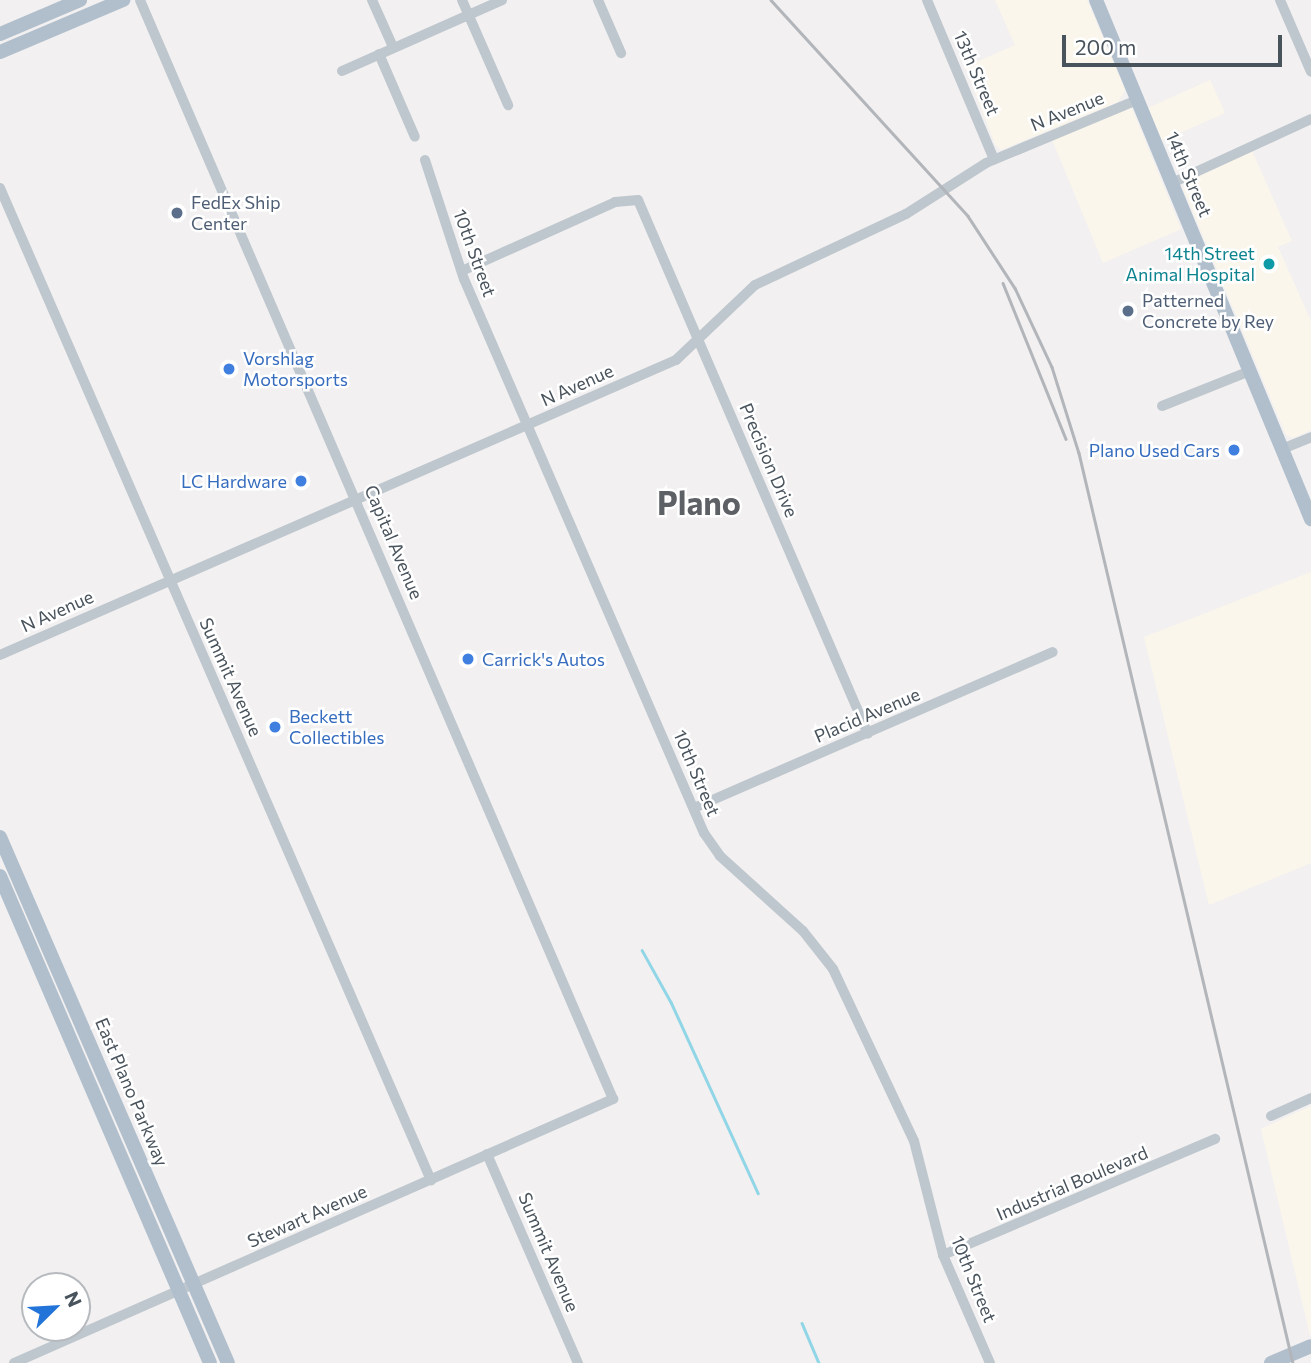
<!DOCTYPE html>
<html>
<head>
<meta charset="utf-8">
<style>
  body { margin:0 }
  #map { position:relative; width:1311px; height:1363px; overflow:hidden; background:#f2f0f0; font-family:Commissioner,sans-serif }
  div>[style] { position:absolute }
  .commercial>* { inset:0; background:#fbf6eb }
  .stream>* { height:2.5px; margin:-1.25px; padding:0 1.25px; transform-origin:1.25px; border-radius:1.25px; background:#91d6e7 }
  .minor>* { height:10px; margin:-5px; padding:0 5px; transform-origin:5px; border-radius:5px; background:#bfc7ce }
  .major>* { height:14px; margin:-7px; padding:0 7px; transform-origin:7px; border-radius:7px; background:#b1bfcd }
  .rail>* { height:2.5px; margin:-1.25px; padding:0 1.25px; transform-origin:1.25px; border-radius:1.25px; background:#b2b5ba }
  .dots>* { width:19px; height:19px; translate:-50% -50%; box-sizing:border-box; border:4px solid #fff; border-radius:50% }
  span { translate:-50% -50%; white-space:nowrap; text-align:center; line-height:1.15; -webkit-text-stroke:5px #fff; paint-order:stroke }
  .street-label { font-size:18px; color:#49535c }
  .service-label { font-size:18px; color:#4e5e75 }
  .left { translate:0 -50%; text-align:left }
  .culture-label { font-size:18px; color:#0d838f }
  .right { translate:-100% -50%; text-align:right }
  .shop-label { font-size:18px; color:#366cbe }
  .town-label { font-size:32px; color:#5d6064; font-weight:700 }
  .north { position:absolute; left:21px; top:1272px; width:70px; height:70px; box-sizing:border-box; background:#fff; border:2px solid #b6babe; border-radius:50%; rotate:66deg; font-size:19px; font-weight:700; line-height:28px; text-align:center; color:#49535c }
  .north::after { content:''; display:block; margin:auto; width:24px; height:32px; background:#2374d9; clip-path:polygon(50% 0,100% 100%,50% 72%,0 100%) }
  .scale { position:absolute; left:1062px; top:35px; width:220px; height:32px; box-sizing:border-box; border:4px solid #49535c; border-top:0; padding-left:9px; font-size:21px; line-height:24px; white-space:nowrap; color:#49535c; -webkit-text-stroke:5px #fff; paint-order:stroke }
</style>
</head>
<body>
<div id="map">
  <div class="commercial">
    <div style="clip-path:polygon(995px 0,1087px 0,1125px 90px,1118px 102px,1001px 150px,995px 144px,965px 67px,1015px 45px)"></div>
    <div style="clip-path:polygon(1210px 80px,1225px 113px,1162px 141px,1148px 108px)"></div>
    <div style="clip-path:polygon(1130px 104px,1181px 229px,1103px 263px,1051px 137px)"></div>
    <div style="clip-path:polygon(1252px 151px,1292px 241px,1278px 247px,1311px 321px,1311px 430px,1293px 438px,1286px 435px,1183px 188px,1187px 180px)"></div>
    <div style="clip-path:polygon(1311px 572px,1311px 863px,1209px 905px,1144px 637px)"></div>
    <div style="clip-path:polygon(1311px 1106px,1311px 1335px,1310px 1335px,1261px 1129px)"></div>
  </div>
  <div class="stream">
    <div style="left:642px;top:950px;width:60px;rotate:60.9deg"></div>
    <div style="left:671px;top:1002px;width:210px;rotate:65.5deg"></div>
    <div style="left:802px;top:1323px;width:43px;rotate:67deg"></div>
  </div>
  <div class="minor">
    <div style="left:372px;top:0;width:51px;rotate:65.9deg"></div>
    <div style="left:462px;top:0;width:115px;rotate:66.3deg"></div>
    <div style="left:598px;top:0;width:58px;rotate:66.5deg"></div>
    <div style="left:927px;top:0;width:173px;rotate:67.2deg"></div>
    <div style="left:1280px;top:0;width:78px;rotate:66.7deg"></div>
    <div style="left:379px;top:54px;width:90px;rotate:66.6deg"></div>
    <div style="left:342px;top:71px;width:175px;rotate:-23.9deg"></div>
    <div style="left:425px;top:160px;width:125px;rotate:71.9deg"></div>
    <div style="left:464px;top:279px;width:604px;rotate:66.58deg"></div>
    <div style="left:704px;top:833px;width:28px;rotate:55deg"></div>
    <div style="left:720px;top:856px;width:112px;rotate:42.1deg"></div>
    <div style="left:803px;top:931px;width:48px;rotate:51.7deg"></div>
    <div style="left:833px;top:969px;width:190px;rotate:64.8deg"></div>
    <div style="left:914px;top:1141px;width:118px;rotate:75.7deg"></div>
    <div style="left:943px;top:1255px;width:118px;rotate:66.5deg"></div>
    <div style="left:1172px;top:183px;width:153px;rotate:-24.7deg"></div>
    <div style="left:0;top:188px;width:1082px;rotate:66.52deg"></div>
    <div style="left:464px;top:270px;width:166px;rotate:-24.2deg"></div>
    <div style="left:615px;top:202px;width:23px;rotate:-5deg"></div>
    <div style="left:638px;top:200px;width:581px;rotate:66.7deg"></div>
    <div style="left:1162px;top:406px;width:95px;rotate:-21.7deg"></div>
    <div style="left:1282px;top:449px;width:31px;rotate:-22deg"></div>
    <div style="left:0;top:655px;width:738px;rotate:-23.58deg"></div>
    <div style="left:676px;top:360px;width:109px;rotate:-43.5deg"></div>
    <div style="left:755px;top:285px;width:167px;rotate:-25.2deg"></div>
    <div style="left:906px;top:214px;width:95px;rotate:-32.5deg"></div>
    <div style="left:986px;top:163px;width:164px;rotate:-22.6deg"></div>
    <div style="left:694px;top:808px;width:391px;rotate:-23.5deg"></div>
    <div style="left:1271px;top:1116px;width:44px;rotate:-24.2deg"></div>
    <div style="left:487px;top:1154px;width:228px;rotate:66.5deg"></div>
    <div style="left:943px;top:1255px;width:296px;rotate:-23.1deg"></div>
    <div style="left:14px;top:1363px;width:655px;rotate:-23.78deg"></div>
    <div style="left:613px;top:1099px;width:1196px;rotate:-113.29deg"></div>
  </div>
  <div class="major">
    <div style="left:1096px;top:0;width:562px;rotate:67.5deg"></div>
    <div style="left:0;top:34px;width:87px;rotate:-23deg"></div>
    <div style="left:0;top:52px;width:134px;rotate:-22.9deg"></div>
    <div style="left:0;top:837px;width:573px;rotate:66.57deg"></div>
    <div style="left:0;top:876px;width:530px;rotate:66.67deg"></div>
    <div style="left:1271px;top:1363px;width:43px;rotate:-23deg"></div>
  </div>
  <div class="rail">
    <div style="left:771px;top:0;width:292px;rotate:47.6deg"></div>
    <div style="left:968px;top:216px;width:86px;rotate:56.9deg"></div>
    <div style="left:1015px;top:288px;width:87px;rotate:64.9deg"></div>
    <div style="left:1052px;top:367px;width:90px;rotate:72.6deg"></div>
    <div style="left:1079px;top:453px;width:935px;rotate:76.77deg"></div>
    <div style="left:1003px;top:283px;width:168px;rotate:68deg"></div>
  </div>
  <div class="dots">
    <div style="left:177px;top:213px;background:#5c6f8a"></div>
    <div style="left:1269px;top:264px;background:#0f9aa8"></div>
    <div style="left:1128px;top:311px;background:#5c6f8a"></div>
    <div style="left:229px;top:369px;background:#3f7fe0"></div>
    <div style="left:1234px;top:450px;background:#3f7fe0"></div>
    <div style="left:301px;top:481px;background:#3f7fe0"></div>
    <div style="left:468px;top:659px;background:#3f7fe0"></div>
    <div style="left:275px;top:727px;background:#3f7fe0"></div>
  </div>
  <div class="street-label">
    <span style="left:977px;top:73px;rotate:67deg">13th Street</span>
    <span style="left:1067px;top:111px;rotate:-22deg">N Avenue</span>
    <span style="left:1189px;top:174px;rotate:67deg">14th Street</span>
    <span style="left:475px;top:253px;rotate:70deg">10th Street</span>
    <span style="left:577px;top:385px;rotate:-24deg">N Avenue</span>
    <span style="left:769px;top:460px;rotate:67deg">Precision Drive</span>
    <span style="left:394px;top:542px;rotate:67deg">Capital Avenue</span>
    <span style="left:57px;top:611px;rotate:-24deg">N Avenue</span>
    <span style="left:231px;top:677px;rotate:66deg">Summit Avenue</span>
    <span style="left:867px;top:715px;rotate:-23deg">Placid Avenue</span>
    <span style="left:697px;top:773px;rotate:67deg">10th Street</span>
    <span style="left:132px;top:1092px;rotate:67deg">East Plano Parkway</span>
    <span style="left:1072px;top:1183px;rotate:-23deg">Industrial Boulevard</span>
    <span style="left:307px;top:1216px;rotate:-24deg">Stewart Avenue</span>
    <span style="left:549px;top:1252px;rotate:67deg">Summit Avenue</span>
    <span style="left:974px;top:1279px;rotate:68deg">10th Street</span>
  </div>
  <div class="service-label">
    <span class="left" style="left:191px;top:213px">FedEx Ship<br>Center</span>
    <span class="left" style="left:1142px;top:311px">Patterned<br>Concrete by Rey</span>
  </div>
  <div class="culture-label">
    <span class="right" style="left:1255px;top:264px">14th Street<br>Animal Hospital</span>
  </div>
  <div class="shop-label">
    <span class="left" style="left:243px;top:369px">Vorshlag<br>Motorsports</span>
    <span class="right" style="left:1220px;top:450px">Plano Used Cars</span>
    <span class="right" style="left:287px;top:481px">LC Hardware</span>
    <span class="left" style="left:482px;top:659px">Carrick's Autos</span>
    <span class="left" style="left:289px;top:727px">Beckett<br>Collectibles</span>
  </div>
  <div class="town-label">
    <span style="left:699px;top:502px">Plano</span>
  </div>
  <div class="north">N</div>
  <div class="scale">200 m</div>
</div>
</body>
</html>
